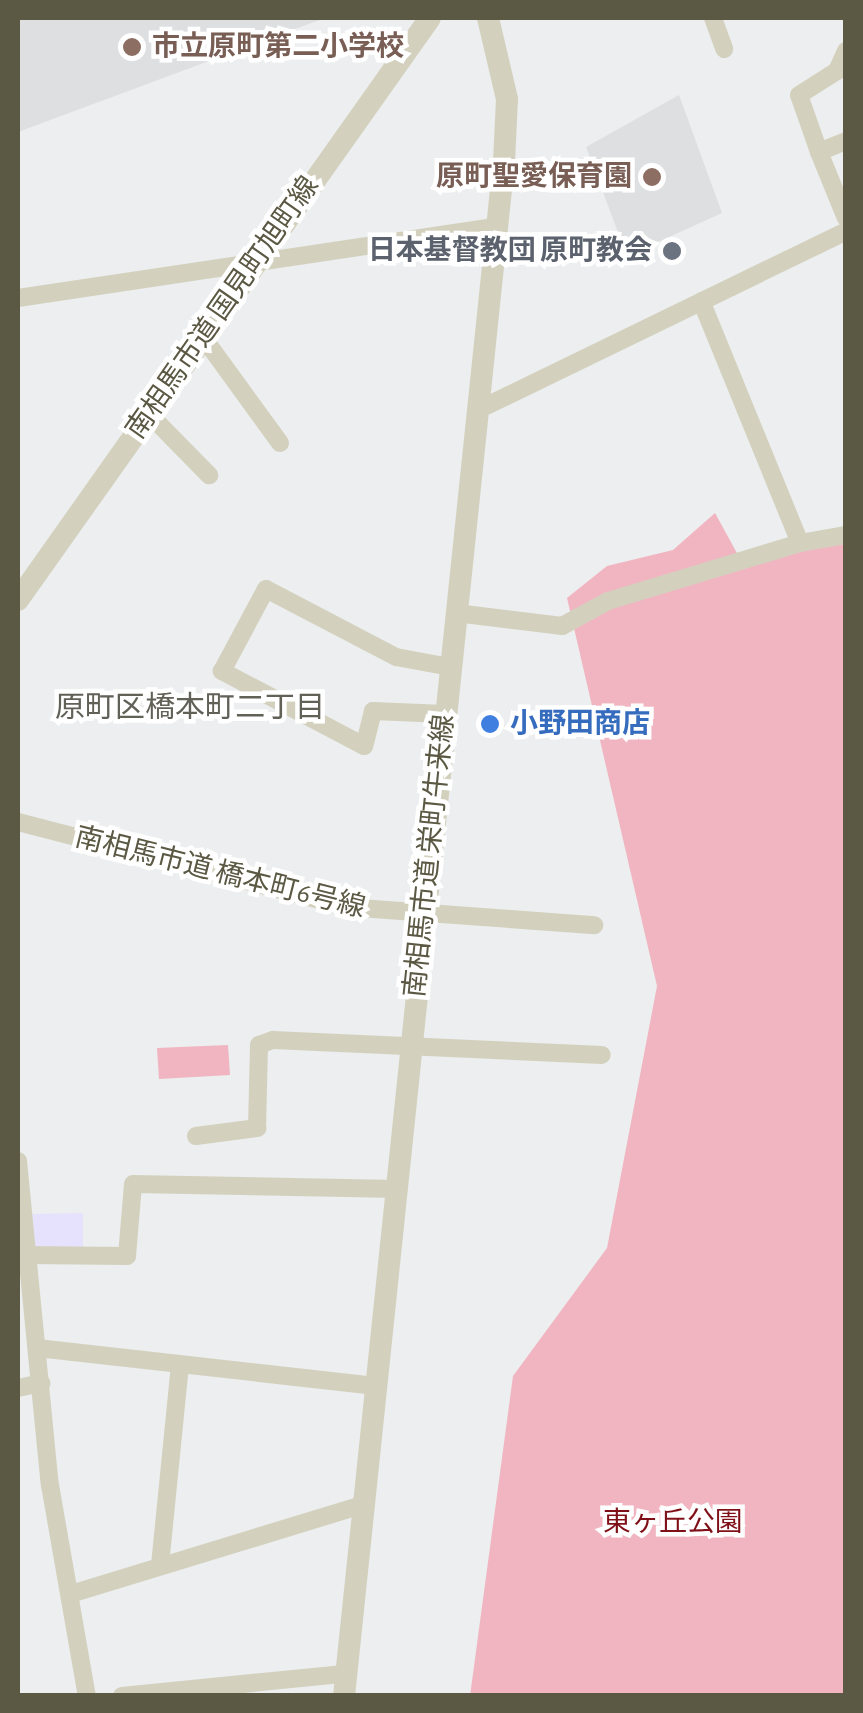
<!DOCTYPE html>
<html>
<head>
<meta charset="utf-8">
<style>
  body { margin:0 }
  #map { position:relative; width:863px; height:1713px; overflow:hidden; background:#eceeef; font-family:"Alegreya Sans","Noto Sans JP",sans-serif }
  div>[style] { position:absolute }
  .commercial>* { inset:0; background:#e6e2fd }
  .education>* { inset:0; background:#dedfe0 }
  .green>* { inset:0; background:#f1b5c1 }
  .minor>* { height:18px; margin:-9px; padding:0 9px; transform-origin:9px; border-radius:9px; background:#d3d1be }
  .tertiary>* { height:22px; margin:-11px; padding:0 11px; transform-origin:11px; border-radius:11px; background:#d3d1be }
  .dots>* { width:28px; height:28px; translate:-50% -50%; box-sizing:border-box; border:5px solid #fff; border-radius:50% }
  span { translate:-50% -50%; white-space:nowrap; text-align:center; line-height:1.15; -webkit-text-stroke:9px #fff; paint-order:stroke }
  .education-label { font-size:28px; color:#785e54; font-weight:700 }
  .left { translate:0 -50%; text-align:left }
  .right { translate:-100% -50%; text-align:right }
  .worship-label { font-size:28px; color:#5b616d; font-weight:700 }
  .street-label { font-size:28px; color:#5b5843 }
  .shop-label { font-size:28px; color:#366cbe; font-weight:700 }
  .park-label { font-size:28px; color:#801018 }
  .neighbourhood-label { font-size:30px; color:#626158 }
  .frame { position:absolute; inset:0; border:20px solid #5b5843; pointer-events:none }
</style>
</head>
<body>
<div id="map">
  <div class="commercial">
    <div style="clip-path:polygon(83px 1213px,83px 1251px,35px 1249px,32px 1214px)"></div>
  </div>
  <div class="education">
    <div style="clip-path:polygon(18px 18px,325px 18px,18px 132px)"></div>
    <div style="clip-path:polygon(679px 95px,722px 213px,627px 256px,586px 147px)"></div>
  </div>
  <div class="green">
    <div style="clip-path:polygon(715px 513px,738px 555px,845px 528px,845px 1695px,470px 1696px,513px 1376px,607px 1248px,657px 986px,567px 598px,607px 566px,673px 550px)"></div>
    <div style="clip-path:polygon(228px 1045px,230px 1075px,159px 1079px,157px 1048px)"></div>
  </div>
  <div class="minor">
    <div style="left:713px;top:18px;width:33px;rotate:70deg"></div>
    <div style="left:846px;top:141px;width:29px;rotate:158deg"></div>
    <div style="left:819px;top:152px;width:71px;rotate:67.8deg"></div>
    <div style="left:819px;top:152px;width:60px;rotate:-109.3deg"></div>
    <div style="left:799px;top:95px;width:45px;rotate:-32.3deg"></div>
    <div style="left:837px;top:71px;width:22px;rotate:-66deg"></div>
    <div style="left:18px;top:298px;width:485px;rotate:-8.5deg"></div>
    <div style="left:203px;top:337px;width:131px;rotate:54deg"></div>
    <div style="left:478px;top:410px;width:409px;rotate:-25.9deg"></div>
    <div style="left:149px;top:414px;width:86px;rotate:45.5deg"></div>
    <div style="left:800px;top:543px;width:47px;rotate:-9.9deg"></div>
    <div style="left:456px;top:613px;width:107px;rotate:7deg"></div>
    <div style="left:562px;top:626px;width:52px;rotate:-28.5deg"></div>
    <div style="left:608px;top:601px;width:201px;rotate:-16.8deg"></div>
    <div style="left:800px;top:543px;width:261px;rotate:-112.2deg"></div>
    <div style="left:445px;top:714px;width:72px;rotate:-177.6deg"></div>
    <div style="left:373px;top:711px;width:36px;rotate:104deg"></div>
    <div style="left:364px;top:746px;width:161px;rotate:-152.2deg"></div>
    <div style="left:222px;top:671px;width:93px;rotate:-61.8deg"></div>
    <div style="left:266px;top:589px;width:147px;rotate:27.6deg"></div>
    <div style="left:396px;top:657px;width:55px;rotate:10.5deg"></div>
    <div style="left:18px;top:822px;width:339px;rotate:14.5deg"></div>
    <div style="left:346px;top:907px;width:249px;rotate:4.2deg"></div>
    <div style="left:196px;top:1136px;width:62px;rotate:-7.5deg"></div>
    <div style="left:257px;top:1128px;width:83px;rotate:-88.6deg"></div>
    <div style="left:259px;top:1045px;width:15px;rotate:-20deg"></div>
    <div style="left:273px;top:1040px;width:329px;rotate:2.6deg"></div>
    <div style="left:18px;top:1161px;width:326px;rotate:84.4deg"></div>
    <div style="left:50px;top:1485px;width:214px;rotate:80.1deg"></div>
    <div style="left:27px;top:1255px;width:100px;rotate:0.6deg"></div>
    <div style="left:127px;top:1256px;width:72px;rotate:-85.2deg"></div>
    <div style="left:133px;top:1184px;width:264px;rotate:1.1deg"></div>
    <div style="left:37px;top:1348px;width:341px;rotate:6.4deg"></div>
    <div style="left:18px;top:1388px;width:24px;rotate:-12deg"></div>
    <div style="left:160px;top:1565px;width:201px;rotate:-84.3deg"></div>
    <div style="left:74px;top:1593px;width:301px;rotate:-17deg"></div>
    <div style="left:122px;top:1696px;width:223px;rotate:-5.7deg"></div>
  </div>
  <div class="tertiary">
    <div style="left:18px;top:600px;width:713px;rotate:-54.71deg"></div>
    <div style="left:344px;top:1696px;width:1542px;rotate:-84.05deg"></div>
    <div style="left:504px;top:162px;width:63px;rotate:-87.3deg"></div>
    <div style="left:507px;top:99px;width:83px;rotate:-103.2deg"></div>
  </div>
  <div class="dots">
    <div style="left:132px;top:47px;background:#8d6e63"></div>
    <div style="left:652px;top:177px;background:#8d6e63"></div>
    <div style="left:672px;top:251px;background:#6b7280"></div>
    <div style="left:490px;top:724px;background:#3f7fe0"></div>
  </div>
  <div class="education-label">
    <span class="left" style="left:152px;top:47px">市立原町第二小学校</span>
    <span class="right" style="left:632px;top:177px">原町聖愛保育園</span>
  </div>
  <div class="worship-label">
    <span class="right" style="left:652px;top:251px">日本基督教団 原町教会</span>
  </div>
  <div class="street-label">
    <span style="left:223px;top:308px;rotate:-55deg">南相馬市道 国見町旭町線</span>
    <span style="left:430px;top:856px;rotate:-84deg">南相馬市道 栄町牛来線</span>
    <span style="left:220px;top:873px;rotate:14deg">南相馬市道 橋本町6号線</span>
  </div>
  <div class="shop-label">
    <span class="left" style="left:510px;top:724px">小野田商店</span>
  </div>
  <div class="park-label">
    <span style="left:673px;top:1523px">東ヶ丘公園</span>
  </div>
  <div class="neighbourhood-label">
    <span style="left:190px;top:708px">原町区橋本町二丁目</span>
  </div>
  <div class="frame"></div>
</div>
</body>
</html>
